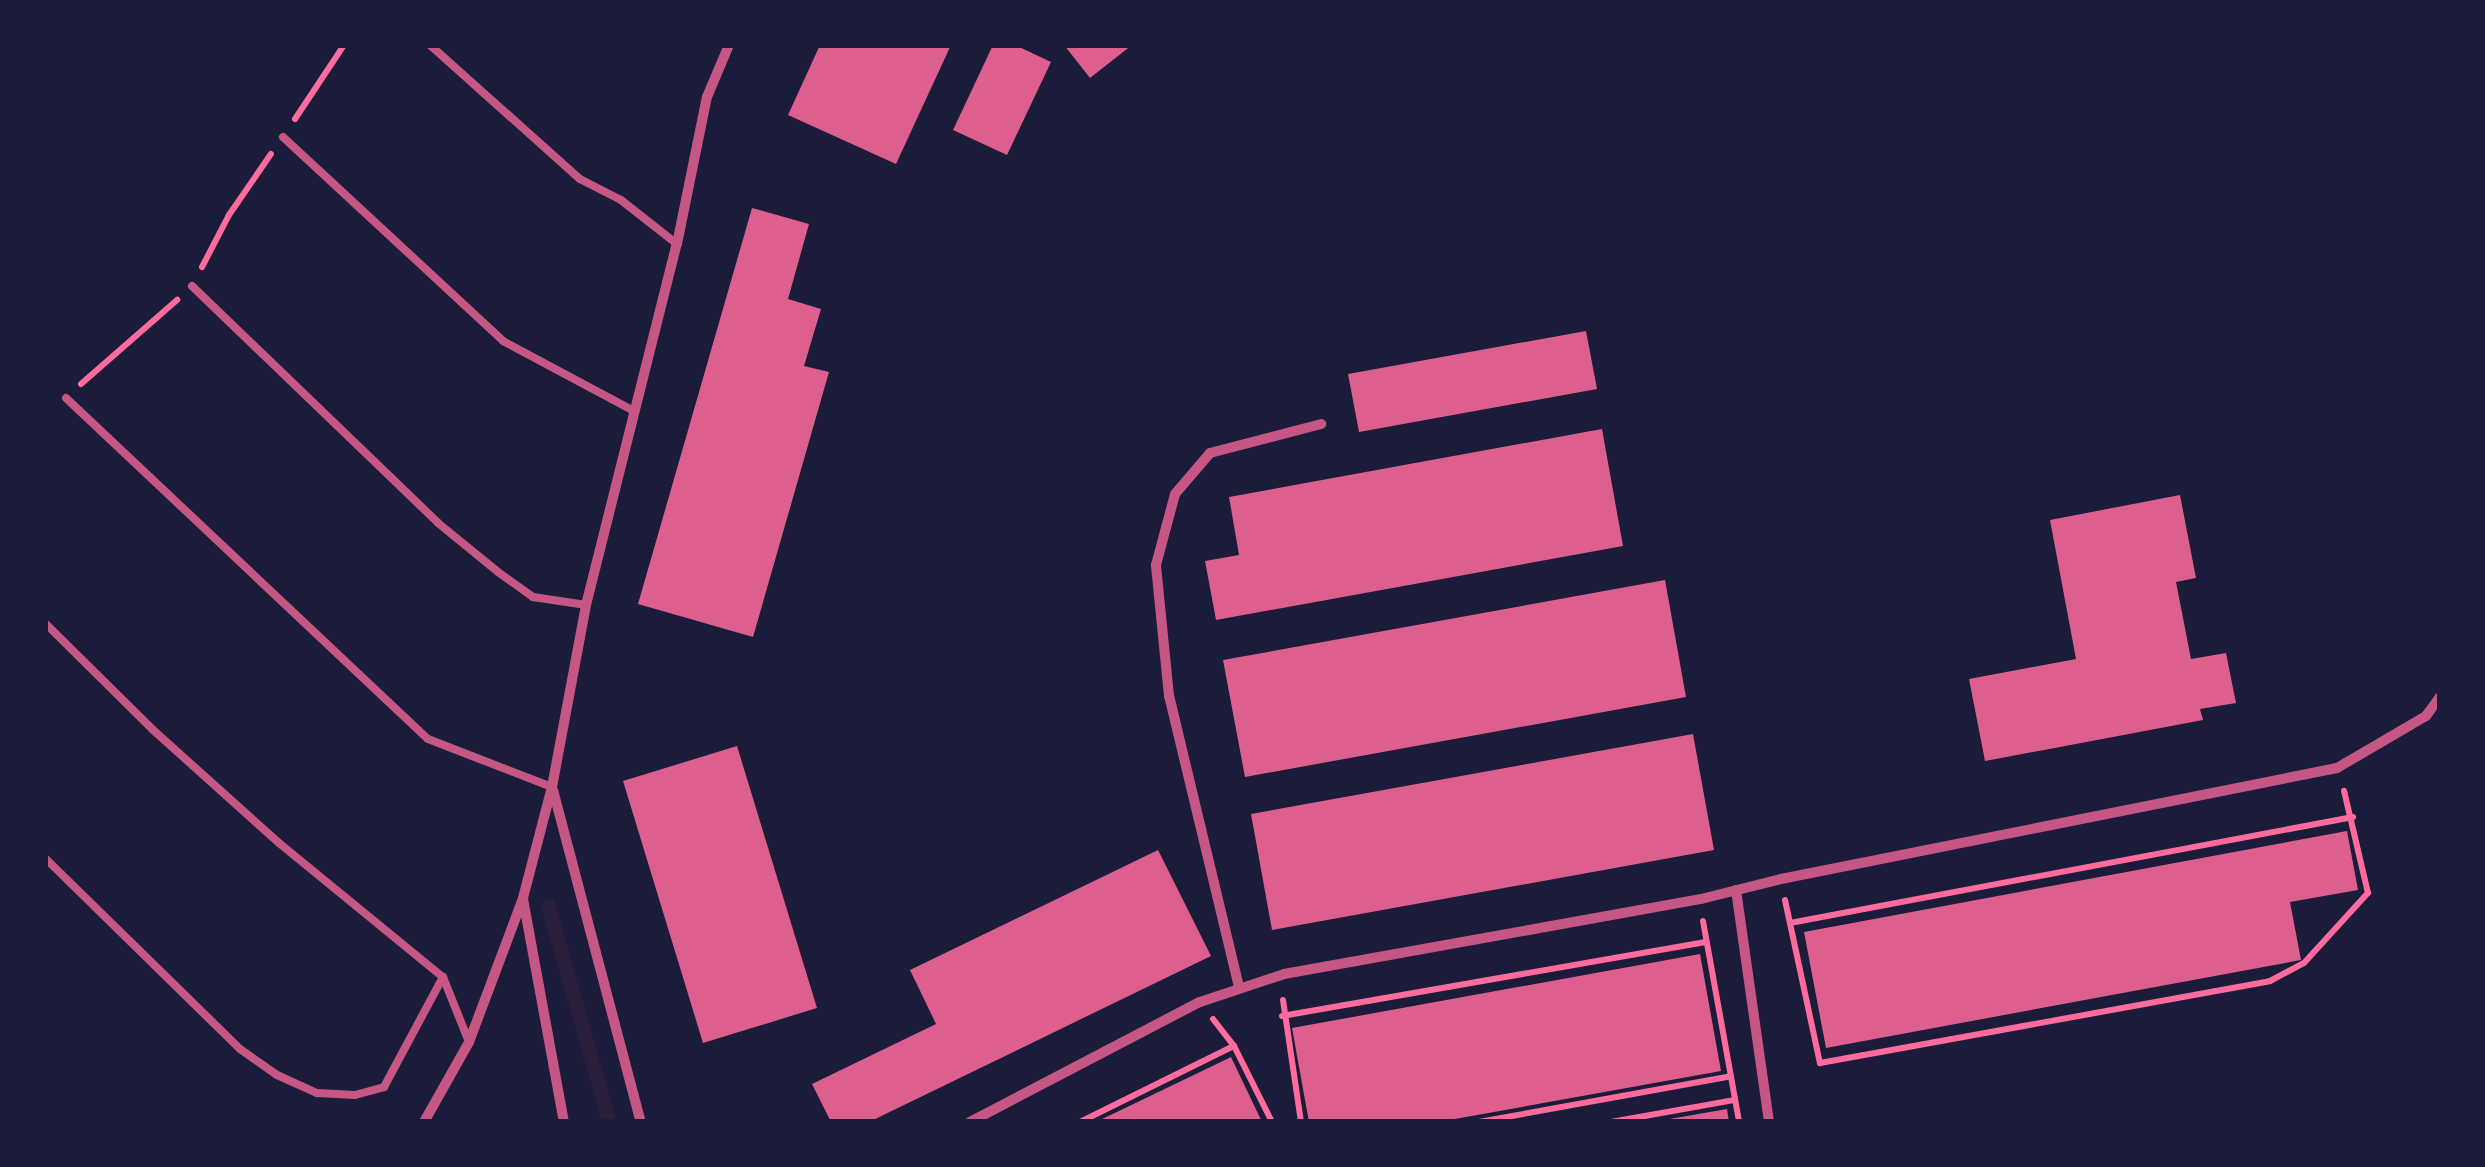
<!DOCTYPE html>
<html>
<head>
<meta charset="utf-8">
<style>
  body { margin:0 }
  #map { position:relative; width:2485px; height:1167px; overflow:hidden; background:#1b1b3a; font-family:Helvetica,sans-serif }
  div>[style] { position:absolute }
  .green>* { inset:0; background:#2a1e3b }
  .building>* { inset:0; background:#dd5f8e }
  .path>* { height:6px; margin:-3px; padding:0 3px; transform-origin:3px; border-radius:3px; background:#ff6b9d }
  .service>* { height:8px; margin:-4px; padding:0 4px; transform-origin:4px; border-radius:4px; background:#c65784 }
  .minor>* { height:10px; margin:-5px; padding:0 5px; transform-origin:5px; border-radius:5px; background:#c65784 }
  span { translate:-50% -50%; white-space:nowrap; text-align:center; line-height:1.15; -webkit-text-stroke:10px #1b1b3a; paint-order:stroke }
  .frame { position:absolute; inset:0; border:48px solid #1b1b3a; pointer-events:none }
</style>
</head>
<body>
<div id="map">
  <div class="green">
    <div style="clip-path:polygon(554px 899px,617px 1122px,602px 1122px,540px 903px)"></div>
  </div>
  <div class="building">
    <div style="clip-path:polygon(820px 45px,951px 45px,896px 164px,788px 115px)"></div>
    <div style="clip-path:polygon(993px 45px,1015px 45px,1051px 62px,1007px 155px,953px 130px)"></div>
    <div style="clip-path:polygon(1064px 45px,1132px 45px,1090px 78px)"></div>
    <div style="clip-path:polygon(752px 208px,809px 224px,788px 299px,821px 309px,804px 366px,829px 372px,753px 637px,638px 604px)"></div>
    <div style="clip-path:polygon(1586px 331px,1597px 389px,1359px 432px,1348px 374px)"></div>
    <div style="clip-path:polygon(1602px 429px,1623px 546px,1216px 620px,1205px 561px,1239px 555px,1229px 497px)"></div>
    <div style="clip-path:polygon(2180px 495px,2196px 578px,2176px 582px,2191px 659px,2226px 653px,2236px 703px,2200px 709px,2203px 720px,1985px 761px,1969px 679px,2076px 659px,2050px 520px)"></div>
    <div style="clip-path:polygon(1665px 580px,1686px 697px,1245px 777px,1223px 660px)"></div>
    <div style="clip-path:polygon(1693px 734px,1714px 850px,1272px 930px,1251px 814px)"></div>
    <div style="clip-path:polygon(737px 746px,817px 1008px,703px 1043px,623px 781px)"></div>
    <div style="clip-path:polygon(2347px 831px,2358px 890px,2290px 902px,2301px 960px,1826px 1048px,1804px 932px)"></div>
    <div style="clip-path:polygon(1158px 850px,1211px 956px,869px 1122px,831px 1122px,812px 1084px,936px 1024px,910px 970px)"></div>
    <div style="clip-path:polygon(1700px 954px,1721px 1071px,1438px 1122px,1309px 1122px,1292px 1028px)"></div>
    <div style="clip-path:polygon(1231px 1057px,1262px 1122px,1096px 1122px,1200px 1072px)"></div>
    <div style="clip-path:polygon(1727px 1109px,1729px 1122px,1664px 1122px,1664px 1120px)"></div>
  </div>
  <div class="path">
    <div style="left:295px;top:119px;width:89px;rotate:-56.5deg"></div>
    <div style="left:202px;top:267px;width:59px;rotate:-62.6deg"></div>
    <div style="left:229px;top:215px;width:74px;rotate:-55.5deg"></div>
    <div style="left:81px;top:384px;width:128px;rotate:-41.2deg"></div>
    <div style="left:1785px;top:900px;width:167px;rotate:77.9deg"></div>
    <div style="left:1820px;top:1063px;width:457px;rotate:-10.3deg"></div>
    <div style="left:2270px;top:981px;width:38px;rotate:-28deg"></div>
    <div style="left:2304px;top:963px;width:95px;rotate:-47.6deg"></div>
    <div style="left:2368px;top:893px;width:105px;rotate:-103.2deg"></div>
    <div style="left:1703px;top:921px;width:204px;rotate:79.8deg"></div>
    <div style="left:1790px;top:923px;width:573px;rotate:-10.66deg"></div>
    <div style="left:1283px;top:1000px;width:123px;rotate:81.6deg"></div>
    <div style="left:1282px;top:1016px;width:430px;rotate:-9.9deg"></div>
    <div style="left:1213px;top:1019px;width:34px;rotate:52deg"></div>
    <div style="left:1234px;top:1046px;width:85px;rotate:63.4deg"></div>
    <div style="left:1080px;top:1122px;width:172px;rotate:-26.3deg"></div>
    <div style="left:1479px;top:1122px;width:256px;rotate:-10.3deg"></div>
    <div style="left:1611px;top:1122px;width:126px;rotate:-10.1deg"></div>
  </div>
  <div class="service">
    <div style="left:430px;top:45px;width:201px;rotate:41.8deg"></div>
    <div style="left:580px;top:179px;width:46px;rotate:27.1deg"></div>
    <div style="left:621px;top:200px;width:71px;rotate:38.2deg"></div>
    <div style="left:283px;top:137px;width:300px;rotate:42.8deg"></div>
    <div style="left:503px;top:341px;width:149px;rotate:28.1deg"></div>
    <div style="left:192px;top:286px;width:342px;rotate:43.9deg"></div>
    <div style="left:438px;top:523px;width:77px;rotate:39.2deg"></div>
    <div style="left:498px;top:572px;width:43px;rotate:35.5deg"></div>
    <div style="left:533px;top:597px;width:54px;rotate:8.6deg"></div>
    <div style="left:66px;top:398px;width:497px;rotate:43.3deg"></div>
    <div style="left:428px;top:739px;width:133px;rotate:21.2deg"></div>
    <div style="left:45px;top:623px;width:151px;rotate:44.7deg"></div>
    <div style="left:152px;top:729px;width:171px;rotate:41.9deg"></div>
    <div style="left:279px;top:843px;width:212px;rotate:39.3deg"></div>
    <div style="left:443px;top:977px;width:70px;rotate:68.2deg"></div>
    <div style="left:45px;top:858px;width:273px;rotate:44.4deg"></div>
    <div style="left:240px;top:1049px;width:45px;rotate:35.1deg"></div>
    <div style="left:277px;top:1075px;width:44px;rotate:24.2deg"></div>
    <div style="left:317px;top:1093px;width:38px;rotate:3deg"></div>
    <div style="left:355px;top:1095px;width:30px;rotate:-15deg"></div>
    <div style="left:384px;top:1087px;width:125px;rotate:-61.8deg"></div>
  </div>
  <div class="minor">
    <div style="left:553px;top:790px;width:343px;rotate:75.2deg"></div>
    <div style="left:1736px;top:890px;width:234px;rotate:81.9deg"></div>
    <div style="left:523px;top:899px;width:227px;rotate:79.6deg"></div>
    <div style="left:1239px;top:987px;width:299px;rotate:-103.5deg"></div>
    <div style="left:1169px;top:696px;width:132px;rotate:-95.7deg"></div>
    <div style="left:1156px;top:565px;width:73px;rotate:-75deg"></div>
    <div style="left:1175px;top:494px;width:54px;rotate:-49.5deg"></div>
    <div style="left:1210px;top:453px;width:115px;rotate:-14.6deg"></div>
    <div style="left:424px;top:1122px;width:92px;rotate:-60.6deg"></div>
    <div style="left:469px;top:1042px;width:154px;rotate:-69.4deg"></div>
    <div style="left:523px;top:898px;width:115px;rotate:-75.4deg"></div>
    <div style="left:552px;top:787px;width:185px;rotate:-79.4deg"></div>
    <div style="left:586px;top:605px;width:372px;rotate:-75.9deg"></div>
    <div style="left:677px;top:244px;width:150px;rotate:-78.5deg"></div>
    <div style="left:707px;top:97px;width:56px;rotate:-67.1deg"></div>
    <div style="left:970px;top:1122px;width:259px;rotate:-27.6deg"></div>
    <div style="left:1200px;top:1002px;width:89px;rotate:-18.4deg"></div>
    <div style="left:1284px;top:974px;width:424px;rotate:-10.2deg"></div>
    <div style="left:1701px;top:899px;width:82px;rotate:-14deg"></div>
    <div style="left:1781px;top:879px;width:567px;rotate:-11.29deg"></div>
    <div style="left:2337px;top:768px;width:103px;rotate:-30.3deg"></div>
    <div style="left:2426px;top:716px;width:24px;rotate:-54deg"></div>
  </div>
  <div class="frame"></div>
</div>
</body>
</html>
